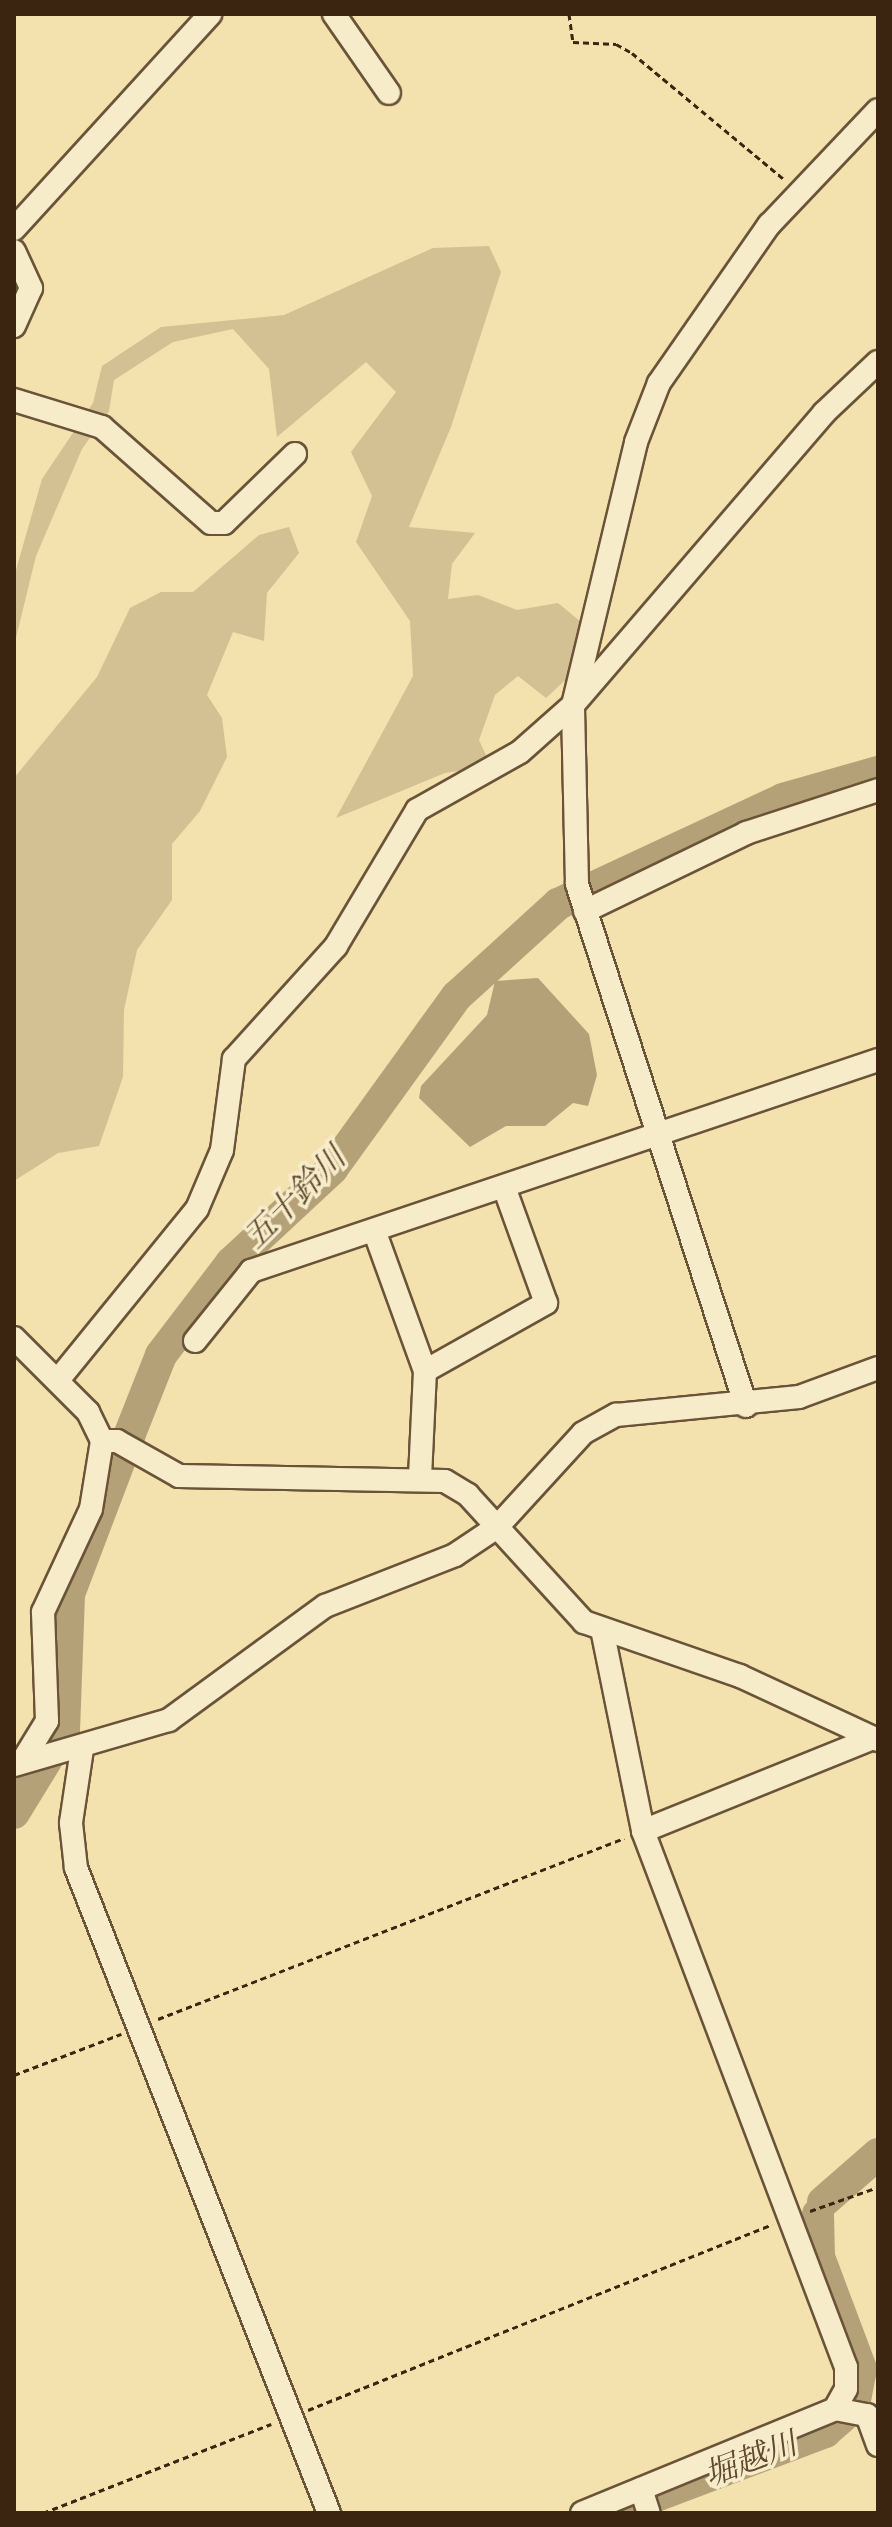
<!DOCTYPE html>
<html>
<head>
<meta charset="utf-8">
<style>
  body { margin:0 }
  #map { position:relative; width:892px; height:2527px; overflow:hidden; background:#f3e1ae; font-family:"Libre Bodoni","Noto Serif JP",serif }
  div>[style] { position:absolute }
  .green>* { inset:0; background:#d4c193 }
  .water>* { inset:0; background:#b5a178 }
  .river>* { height:32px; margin:-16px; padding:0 16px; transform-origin:16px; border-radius:16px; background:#b5a178 }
  .path>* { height:3px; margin-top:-1.5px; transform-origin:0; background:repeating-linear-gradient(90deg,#3c2510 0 6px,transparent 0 10px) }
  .roads { filter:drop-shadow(2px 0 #6a5438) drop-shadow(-2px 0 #6a5438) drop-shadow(0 2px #6a5438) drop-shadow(0 -2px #6a5438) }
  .minor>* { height:22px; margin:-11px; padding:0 11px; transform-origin:11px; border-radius:11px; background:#f7ecca }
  span { translate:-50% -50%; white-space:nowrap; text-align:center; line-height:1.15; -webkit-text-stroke:7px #f7ecca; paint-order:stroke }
  .water-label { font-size:32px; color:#604a2f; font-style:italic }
  .frame { position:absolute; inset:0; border:16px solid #3c2510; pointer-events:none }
</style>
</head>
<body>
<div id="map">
  <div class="green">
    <div style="clip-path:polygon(489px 246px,501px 272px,451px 427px,409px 527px,475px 533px,452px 564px,448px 599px,478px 595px,517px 610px,558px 603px,581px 622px,573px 673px,546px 698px,518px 676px,495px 695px,479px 740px,491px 766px,445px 773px,336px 818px,413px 676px,410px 621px,356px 542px,372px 496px,351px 452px,396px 392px,366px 362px,277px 437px,269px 369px,233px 329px,173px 342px,114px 380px,109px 411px,82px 449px,36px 556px,14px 646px,14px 577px,42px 479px,93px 403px,102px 366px,161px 327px,284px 315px,433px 248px)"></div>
    <div style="clip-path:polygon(289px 527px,299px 553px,267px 593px,264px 641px,233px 632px,207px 695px,222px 718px,227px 757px,200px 811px,172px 844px,172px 900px,137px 950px,124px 1010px,123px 1077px,99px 1146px,58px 1153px,14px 1181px,14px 778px,97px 677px,130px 608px,161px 592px,193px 592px,259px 535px)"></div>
  </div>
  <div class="water">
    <div style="clip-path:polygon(538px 978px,589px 1034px,597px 1075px,588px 1106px,573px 1103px,545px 1126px,506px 1126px,470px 1147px,419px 1098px,421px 1086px,487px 1015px,495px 981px)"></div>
  </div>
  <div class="river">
    <div style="left:14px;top:1813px;width:96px;rotate:-58.6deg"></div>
    <div style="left:64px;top:1731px;width:137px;rotate:-87.9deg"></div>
    <div style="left:69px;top:1594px;width:169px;rotate:-69.2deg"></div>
    <div style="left:129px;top:1436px;width:87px;rotate:-68.4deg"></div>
    <div style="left:161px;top:1355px;width:116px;rotate:-52.7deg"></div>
    <div style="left:231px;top:1263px;width:138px;rotate:-42.9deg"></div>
    <div style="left:332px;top:1169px;width:213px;rotate:-54.2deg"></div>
    <div style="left:457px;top:996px;width:137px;rotate:-42.3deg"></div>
    <div style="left:558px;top:904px;width:248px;rotate:-25deg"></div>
    <div style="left:783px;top:799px;width:99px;rotate:-15.9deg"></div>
    <div style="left:823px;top:2202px;width:73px;rotate:-41.1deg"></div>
    <div style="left:818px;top:2214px;width:43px;rotate:88.7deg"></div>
    <div style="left:819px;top:2257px;width:120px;rotate:69.4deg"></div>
    <div style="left:861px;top:2369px;width:36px;rotate:101deg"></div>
    <div style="left:611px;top:2513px;width:229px;rotate:-20.7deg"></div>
    <div style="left:825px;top:2432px;width:23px;rotate:-41deg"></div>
  </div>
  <div class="path">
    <div style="left:569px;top:14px;width:28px;rotate:82deg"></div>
    <div style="left:573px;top:42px;width:43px;rotate:2.7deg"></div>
    <div style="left:616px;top:44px;width:18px;rotate:29deg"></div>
    <div style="left:632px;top:53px;width:197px;rotate:39.7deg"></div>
    <div style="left:158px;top:2019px;width:500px;rotate:-21.2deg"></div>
    <div style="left:14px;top:2075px;width:115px;rotate:-21deg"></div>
    <div style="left:810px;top:2211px;width:72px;rotate:-19.4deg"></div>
    <div style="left:308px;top:2410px;width:500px;rotate:-21.8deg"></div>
    <div style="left:43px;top:2513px;width:245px;rotate:-21.3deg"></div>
  </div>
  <div class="roads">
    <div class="minor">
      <div style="left:334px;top:14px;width:96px;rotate:55.2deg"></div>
      <div style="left:14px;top:229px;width:291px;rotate:-47.6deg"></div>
      <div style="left:14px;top:251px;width:41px;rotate:65.3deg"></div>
      <div style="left:31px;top:288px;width:42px;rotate:114.1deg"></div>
      <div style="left:14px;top:400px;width:92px;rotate:17.1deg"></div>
      <div style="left:102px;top:427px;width:145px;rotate:41.4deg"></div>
      <div style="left:211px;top:523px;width:13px"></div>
      <div style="left:224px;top:523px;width:99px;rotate:-44.2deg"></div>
      <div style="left:585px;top:911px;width:179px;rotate:-25.8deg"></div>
      <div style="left:746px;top:833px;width:139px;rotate:-18deg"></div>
      <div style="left:374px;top:1230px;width:150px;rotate:70.1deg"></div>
      <div style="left:425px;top:1371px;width:139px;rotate:-29.3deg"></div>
      <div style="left:546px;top:1303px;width:123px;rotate:-109.9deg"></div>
      <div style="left:14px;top:1338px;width:105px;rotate:45deg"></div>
      <div style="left:88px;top:1412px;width:32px;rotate:64deg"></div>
      <div style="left:102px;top:1441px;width:69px;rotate:99.2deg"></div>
      <div style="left:91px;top:1509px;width:114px;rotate:115deg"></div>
      <div style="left:43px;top:1612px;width:109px;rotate:87.9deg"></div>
      <div style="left:47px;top:1721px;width:46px;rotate:121.6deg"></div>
      <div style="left:195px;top:1341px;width:90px;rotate:-51.3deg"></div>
      <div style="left:251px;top:1271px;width:662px;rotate:-18.6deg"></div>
      <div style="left:58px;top:1380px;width:220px;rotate:-50.9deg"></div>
      <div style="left:197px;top:1209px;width:64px;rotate:-67deg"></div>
      <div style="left:222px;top:1150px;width:92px;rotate:-82.5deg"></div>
      <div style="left:234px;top:1059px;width:152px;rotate:-47.9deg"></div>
      <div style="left:336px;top:946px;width:158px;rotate:-59.2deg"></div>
      <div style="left:417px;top:810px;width:118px;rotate:-29.4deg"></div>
      <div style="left:520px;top:752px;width:71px;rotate:-41.6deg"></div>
      <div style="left:573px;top:705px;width:385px;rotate:-49.3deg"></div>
      <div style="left:824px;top:413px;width:74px;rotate:-43.4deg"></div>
      <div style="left:746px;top:1406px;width:549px;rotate:-107.94deg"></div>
      <div style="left:577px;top:884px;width:179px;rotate:-91.3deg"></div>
      <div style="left:573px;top:705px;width:270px;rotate:-76.5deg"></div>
      <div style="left:636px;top:442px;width:63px;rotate:-68.7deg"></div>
      <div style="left:659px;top:383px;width:193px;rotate:-55.2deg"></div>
      <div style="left:769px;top:225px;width:158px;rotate:-46.5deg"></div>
      <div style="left:102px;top:1441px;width:15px"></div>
      <div style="left:117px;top:1441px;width:71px;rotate:29.4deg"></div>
      <div style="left:179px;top:1476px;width:266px;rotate:1.1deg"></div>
      <div style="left:445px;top:1481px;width:27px;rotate:31deg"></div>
      <div style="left:468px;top:1495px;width:172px;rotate:47.6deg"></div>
      <div style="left:584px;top:1622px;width:165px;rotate:19.1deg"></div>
      <div style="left:740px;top:1676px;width:152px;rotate:24.9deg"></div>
      <div style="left:420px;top:1477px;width:106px;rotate:-87.3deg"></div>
      <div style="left:602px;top:1629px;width:206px;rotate:78.5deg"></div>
      <div style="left:643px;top:1831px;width:573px;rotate:69.26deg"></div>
      <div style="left:846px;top:2367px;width:22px;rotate:90deg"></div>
      <div style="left:846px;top:2389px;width:23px;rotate:119deg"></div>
      <div style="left:835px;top:2409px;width:33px;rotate:11deg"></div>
      <div style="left:867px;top:2415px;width:32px;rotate:70deg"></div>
      <div style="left:82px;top:1749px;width:75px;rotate:98.5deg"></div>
      <div style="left:71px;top:1823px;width:45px;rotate:83.7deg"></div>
      <div style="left:76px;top:1868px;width:693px;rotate:68.58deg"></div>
      <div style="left:14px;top:1765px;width:161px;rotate:-16.2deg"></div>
      <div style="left:169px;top:1720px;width:193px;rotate:-36.2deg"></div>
      <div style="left:325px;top:1606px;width:140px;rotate:-21.4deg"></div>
      <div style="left:455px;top:1555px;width:50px;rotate:-33.7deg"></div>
      <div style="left:497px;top:1527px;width:127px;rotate:-47.5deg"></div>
      <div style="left:583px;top:1433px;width:38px;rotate:-29deg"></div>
      <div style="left:616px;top:1415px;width:184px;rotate:-5.6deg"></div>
      <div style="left:799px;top:1397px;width:84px;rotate:-20.2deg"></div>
      <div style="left:643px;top:1831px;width:248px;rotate:-22deg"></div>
      <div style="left:641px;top:2489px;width:25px;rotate:72deg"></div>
      <div style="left:582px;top:2513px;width:274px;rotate:-22.3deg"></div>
    </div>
  </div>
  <div class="water-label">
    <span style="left:295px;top:1198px;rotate:-45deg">五十鈴川</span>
    <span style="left:751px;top:2460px;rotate:-21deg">堀越川</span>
  </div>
  <div class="frame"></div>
</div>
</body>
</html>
